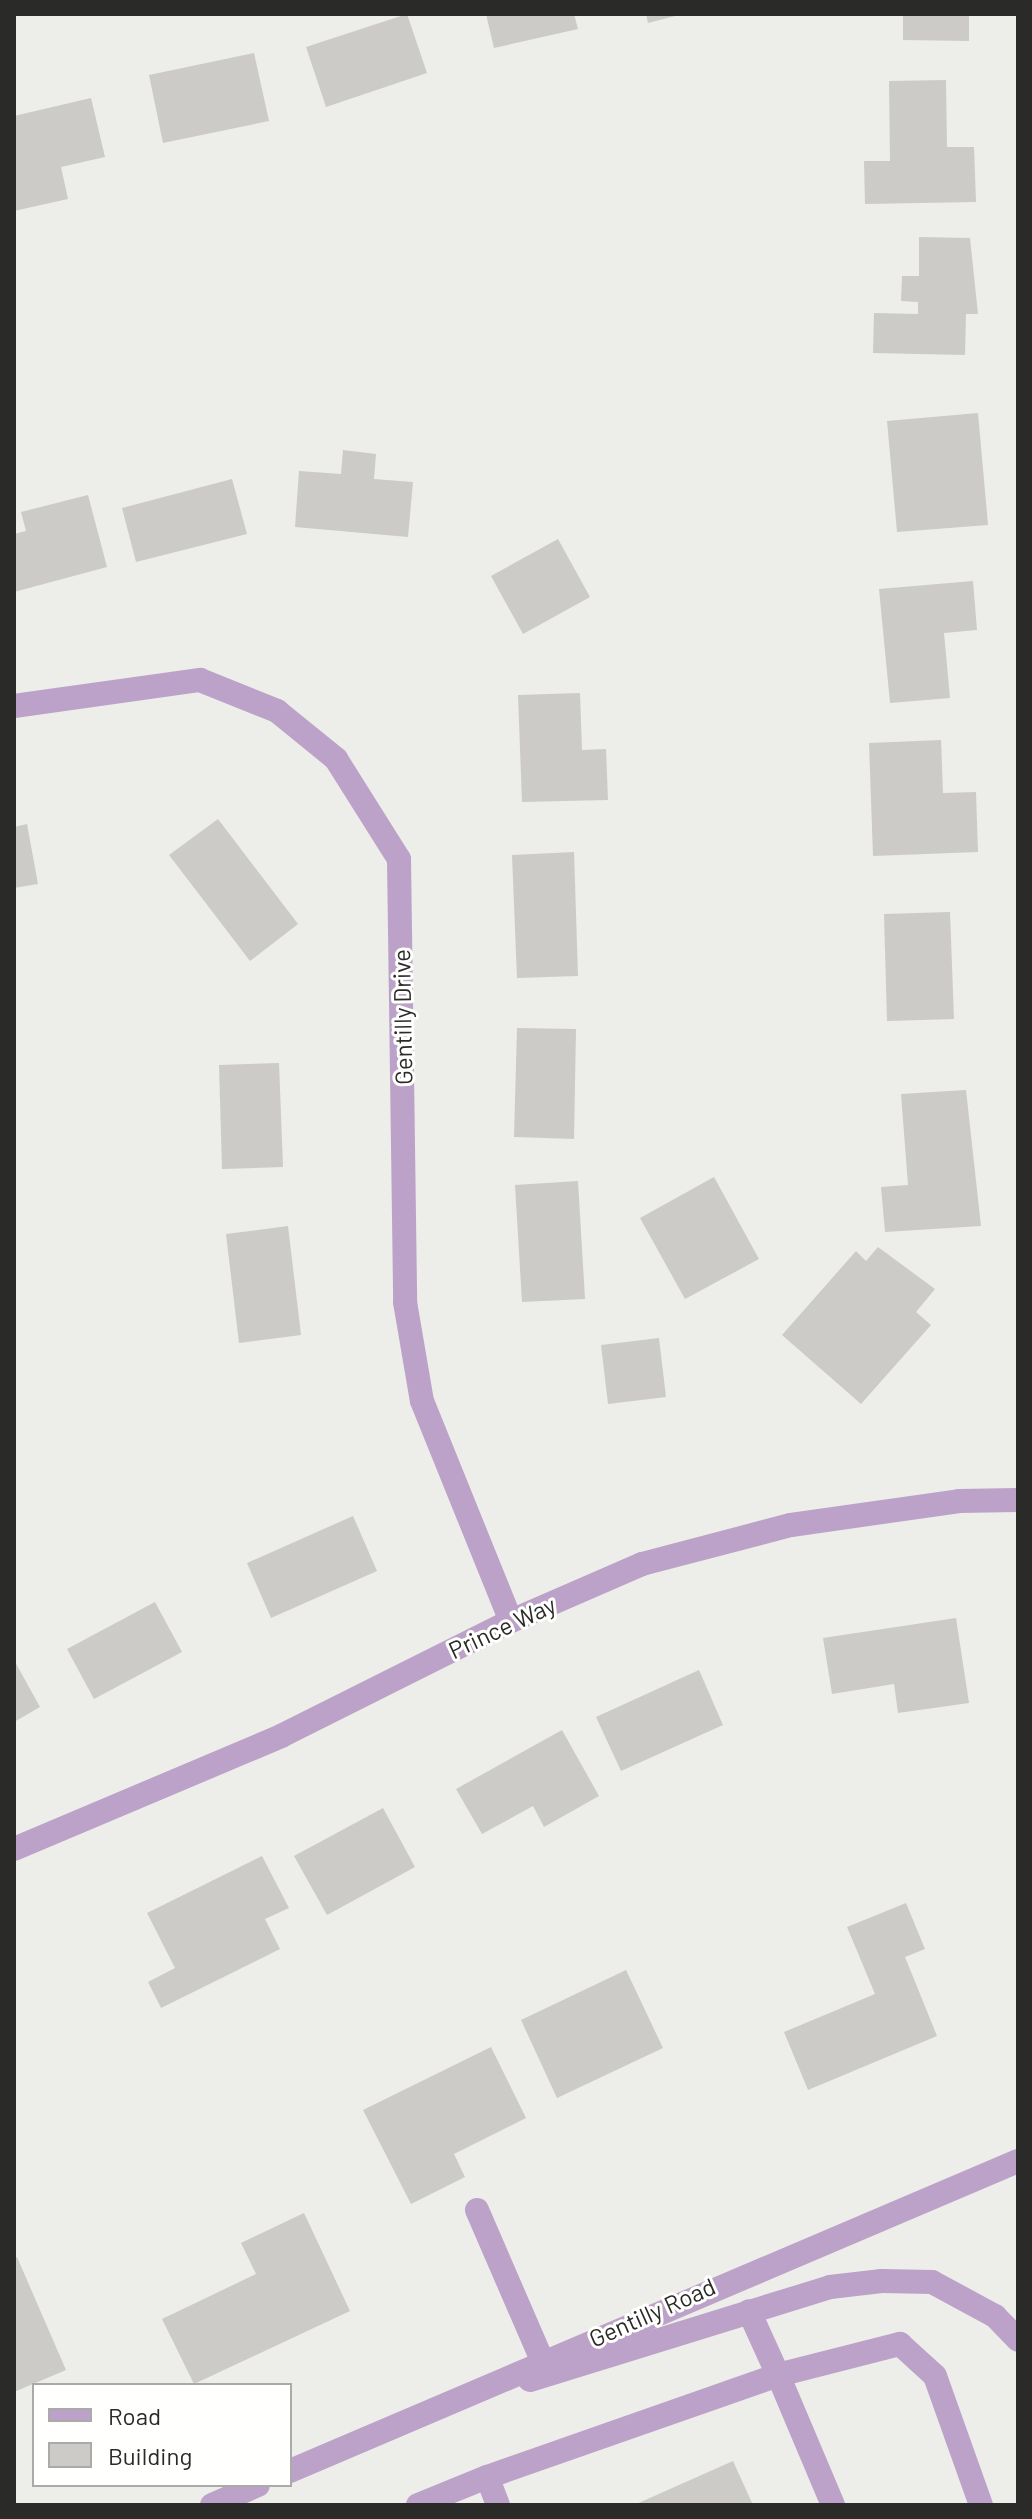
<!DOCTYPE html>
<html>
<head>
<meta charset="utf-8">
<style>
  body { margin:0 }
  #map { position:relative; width:1032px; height:2519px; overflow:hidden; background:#edede9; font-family:Barlow,sans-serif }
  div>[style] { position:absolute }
  .building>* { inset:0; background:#cccbc7 }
  .minor>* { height:24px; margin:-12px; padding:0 12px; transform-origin:12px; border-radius:12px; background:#bca2c8 }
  span { translate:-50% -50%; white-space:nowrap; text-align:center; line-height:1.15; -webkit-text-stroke:6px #fffffe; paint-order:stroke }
  .street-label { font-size:24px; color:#2a2a28 }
  .frame { position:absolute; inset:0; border:16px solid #2a2a28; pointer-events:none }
  .legend { position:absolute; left:32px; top:2383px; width:260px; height:104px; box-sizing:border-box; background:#fffffe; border:2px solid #aaaaa8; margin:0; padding:10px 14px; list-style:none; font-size:24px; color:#2a2a28 }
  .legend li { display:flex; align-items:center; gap:16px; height:40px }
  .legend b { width:40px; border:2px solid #aaaaa8 }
</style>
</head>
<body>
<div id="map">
  <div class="building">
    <div style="clip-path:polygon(407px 14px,427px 73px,326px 107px,306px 47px)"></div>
    <div style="clip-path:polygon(486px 14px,574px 14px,578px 29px,494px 48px)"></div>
    <div style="clip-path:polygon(646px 14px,678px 14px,679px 15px,648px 23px)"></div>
    <div style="clip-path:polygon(903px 14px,969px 14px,969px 41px,903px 40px)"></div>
    <div style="clip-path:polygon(254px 53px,269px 121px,163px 143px,149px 75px)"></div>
    <div style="clip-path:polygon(946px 80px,947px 147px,974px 147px,976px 202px,865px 204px,864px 161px,890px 161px,889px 81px)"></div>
    <div style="clip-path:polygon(91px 98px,105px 157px,61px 167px,68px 199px,14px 211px,14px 116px)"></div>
    <div style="clip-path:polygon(919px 237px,970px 238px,978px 314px,966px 314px,965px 355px,873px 353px,874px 313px,918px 314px,918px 302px,901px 301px,902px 276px,919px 276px)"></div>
    <div style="clip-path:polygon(978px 413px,988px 525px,897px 532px,887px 421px)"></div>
    <div style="clip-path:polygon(343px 450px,376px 454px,374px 479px,413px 482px,408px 537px,295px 527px,299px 471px,341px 474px)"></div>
    <div style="clip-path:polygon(232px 479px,247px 534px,136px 562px,122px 508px)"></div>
    <div style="clip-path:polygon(88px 495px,107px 567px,14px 592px,14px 534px,26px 531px,21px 512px)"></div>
    <div style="clip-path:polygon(558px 539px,590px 597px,523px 634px,491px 576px)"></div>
    <div style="clip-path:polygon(973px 581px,977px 630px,944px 633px,950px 698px,890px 703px,879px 589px)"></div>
    <div style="clip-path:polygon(580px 693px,582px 750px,606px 749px,608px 800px,522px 802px,518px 695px)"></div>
    <div style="clip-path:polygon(941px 740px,943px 793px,976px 792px,978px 852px,873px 856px,869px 743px)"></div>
    <div style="clip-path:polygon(218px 819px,298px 924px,250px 961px,169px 855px)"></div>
    <div style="clip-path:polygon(27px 824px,38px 884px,14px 888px,14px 827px)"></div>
    <div style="clip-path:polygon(574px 852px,578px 976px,517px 978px,512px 855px)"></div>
    <div style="clip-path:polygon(950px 912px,954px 1019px,887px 1021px,884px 914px)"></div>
    <div style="clip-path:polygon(517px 1028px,576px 1029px,574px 1139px,514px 1137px)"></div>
    <div style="clip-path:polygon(279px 1063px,283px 1167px,222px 1169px,219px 1065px)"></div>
    <div style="clip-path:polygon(966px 1090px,981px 1226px,885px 1232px,881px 1187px,908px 1185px,901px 1094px)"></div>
    <div style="clip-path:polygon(714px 1177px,759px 1259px,685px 1299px,640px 1218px)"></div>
    <div style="clip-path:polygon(578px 1181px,585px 1299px,522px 1302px,515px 1185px)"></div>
    <div style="clip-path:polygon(288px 1226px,301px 1335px,239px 1343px,226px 1234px)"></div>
    <div style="clip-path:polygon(878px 1247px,935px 1289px,916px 1312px,931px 1325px,861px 1404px,782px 1335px,856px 1251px,866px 1261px)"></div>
    <div style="clip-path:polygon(659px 1338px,666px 1397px,608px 1404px,601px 1345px)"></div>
    <div style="clip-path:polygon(353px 1516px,377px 1571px,271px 1618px,247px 1563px)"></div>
    <div style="clip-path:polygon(155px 1602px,182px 1652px,94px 1699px,67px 1649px)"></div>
    <div style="clip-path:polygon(956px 1618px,969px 1703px,898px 1713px,894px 1684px,832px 1694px,823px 1638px)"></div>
    <div style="clip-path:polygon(14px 1660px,40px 1707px,14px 1722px)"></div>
    <div style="clip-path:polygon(699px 1670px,723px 1725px,621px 1771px,596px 1717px)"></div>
    <div style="clip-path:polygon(562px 1730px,599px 1796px,544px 1827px,533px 1806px,482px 1834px,456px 1789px)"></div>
    <div style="clip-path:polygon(383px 1808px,415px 1867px,327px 1915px,294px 1856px)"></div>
    <div style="clip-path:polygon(262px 1856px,289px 1908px,265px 1919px,280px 1949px,161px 2008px,148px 1982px,175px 1968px,147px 1913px)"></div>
    <div style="clip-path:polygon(906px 1903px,925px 1949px,905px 1957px,937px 2036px,808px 2090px,784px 2032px,875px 1994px,847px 1927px)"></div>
    <div style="clip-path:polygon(626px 1970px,663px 2048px,557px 2098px,521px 2020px)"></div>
    <div style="clip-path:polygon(491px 2047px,526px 2118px,454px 2154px,465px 2177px,411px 2204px,363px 2110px)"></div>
    <div style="clip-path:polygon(304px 2213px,350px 2311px,194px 2384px,162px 2319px,256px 2274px,241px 2243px)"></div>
    <div style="clip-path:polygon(17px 2257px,66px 2370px,14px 2392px,14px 2258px)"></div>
    <div style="clip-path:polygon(733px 2461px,753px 2505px,634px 2505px)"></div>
  </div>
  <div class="minor">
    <div style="left:14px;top:706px;width:188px;rotate:-8deg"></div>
    <div style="left:200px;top:680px;width:83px;rotate:21.9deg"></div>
    <div style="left:277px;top:711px;width:76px;rotate:39.1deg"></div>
    <div style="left:336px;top:759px;width:118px;rotate:57.8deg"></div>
    <div style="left:399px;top:859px;width:443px;rotate:89.2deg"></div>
    <div style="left:405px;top:1302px;width:100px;rotate:80.3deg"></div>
    <div style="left:422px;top:1401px;width:237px;rotate:68deg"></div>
    <div style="left:14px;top:1849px;width:290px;rotate:-22.9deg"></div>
    <div style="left:281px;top:1736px;width:257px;rotate:-26.6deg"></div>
    <div style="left:511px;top:1621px;width:143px;rotate:-23.5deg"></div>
    <div style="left:642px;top:1564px;width:154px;rotate:-14.7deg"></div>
    <div style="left:791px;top:1525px;width:170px;rotate:-8.1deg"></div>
    <div style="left:959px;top:1501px;width:59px;rotate:-1deg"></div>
    <div style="left:477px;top:2210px;width:163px;rotate:66.6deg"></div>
    <div style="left:530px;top:2380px;width:314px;rotate:-17.2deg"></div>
    <div style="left:830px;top:2287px;width:52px;rotate:-6.6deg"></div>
    <div style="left:882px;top:2281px;width:50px;rotate:1.1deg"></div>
    <div style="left:932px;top:2282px;width:72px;rotate:28.4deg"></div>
    <div style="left:995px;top:2316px;width:33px;rotate:46deg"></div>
    <div style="left:290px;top:2471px;width:791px;rotate:-23.07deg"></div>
    <div style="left:212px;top:2505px;width:50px;rotate:-23.5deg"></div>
    <div style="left:418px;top:2505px;width:74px;rotate:-22.1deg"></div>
    <div style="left:498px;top:2505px;width:30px;rotate:-111deg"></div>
    <div style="left:487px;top:2477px;width:308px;rotate:-19.3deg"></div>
    <div style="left:778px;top:2375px;width:70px;rotate:-114.4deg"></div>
    <div style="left:833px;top:2505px;width:141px;rotate:-112.9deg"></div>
    <div style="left:778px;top:2375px;width:126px;rotate:-14.3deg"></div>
    <div style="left:900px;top:2344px;width:47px;rotate:42.4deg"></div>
    <div style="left:935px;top:2376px;width:137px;rotate:70.4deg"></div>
  </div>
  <div class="street-label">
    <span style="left:402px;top:1017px;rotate:-91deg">Gentilly Drive</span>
    <span style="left:502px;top:1627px;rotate:-25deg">Prince Way</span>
    <span style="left:652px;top:2312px;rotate:-24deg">Gentilly Road</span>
  </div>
  <div class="frame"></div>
  <ul class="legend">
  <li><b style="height:10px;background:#bca2c8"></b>Road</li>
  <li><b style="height:22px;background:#cccbc7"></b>Building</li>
  </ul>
</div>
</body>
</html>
